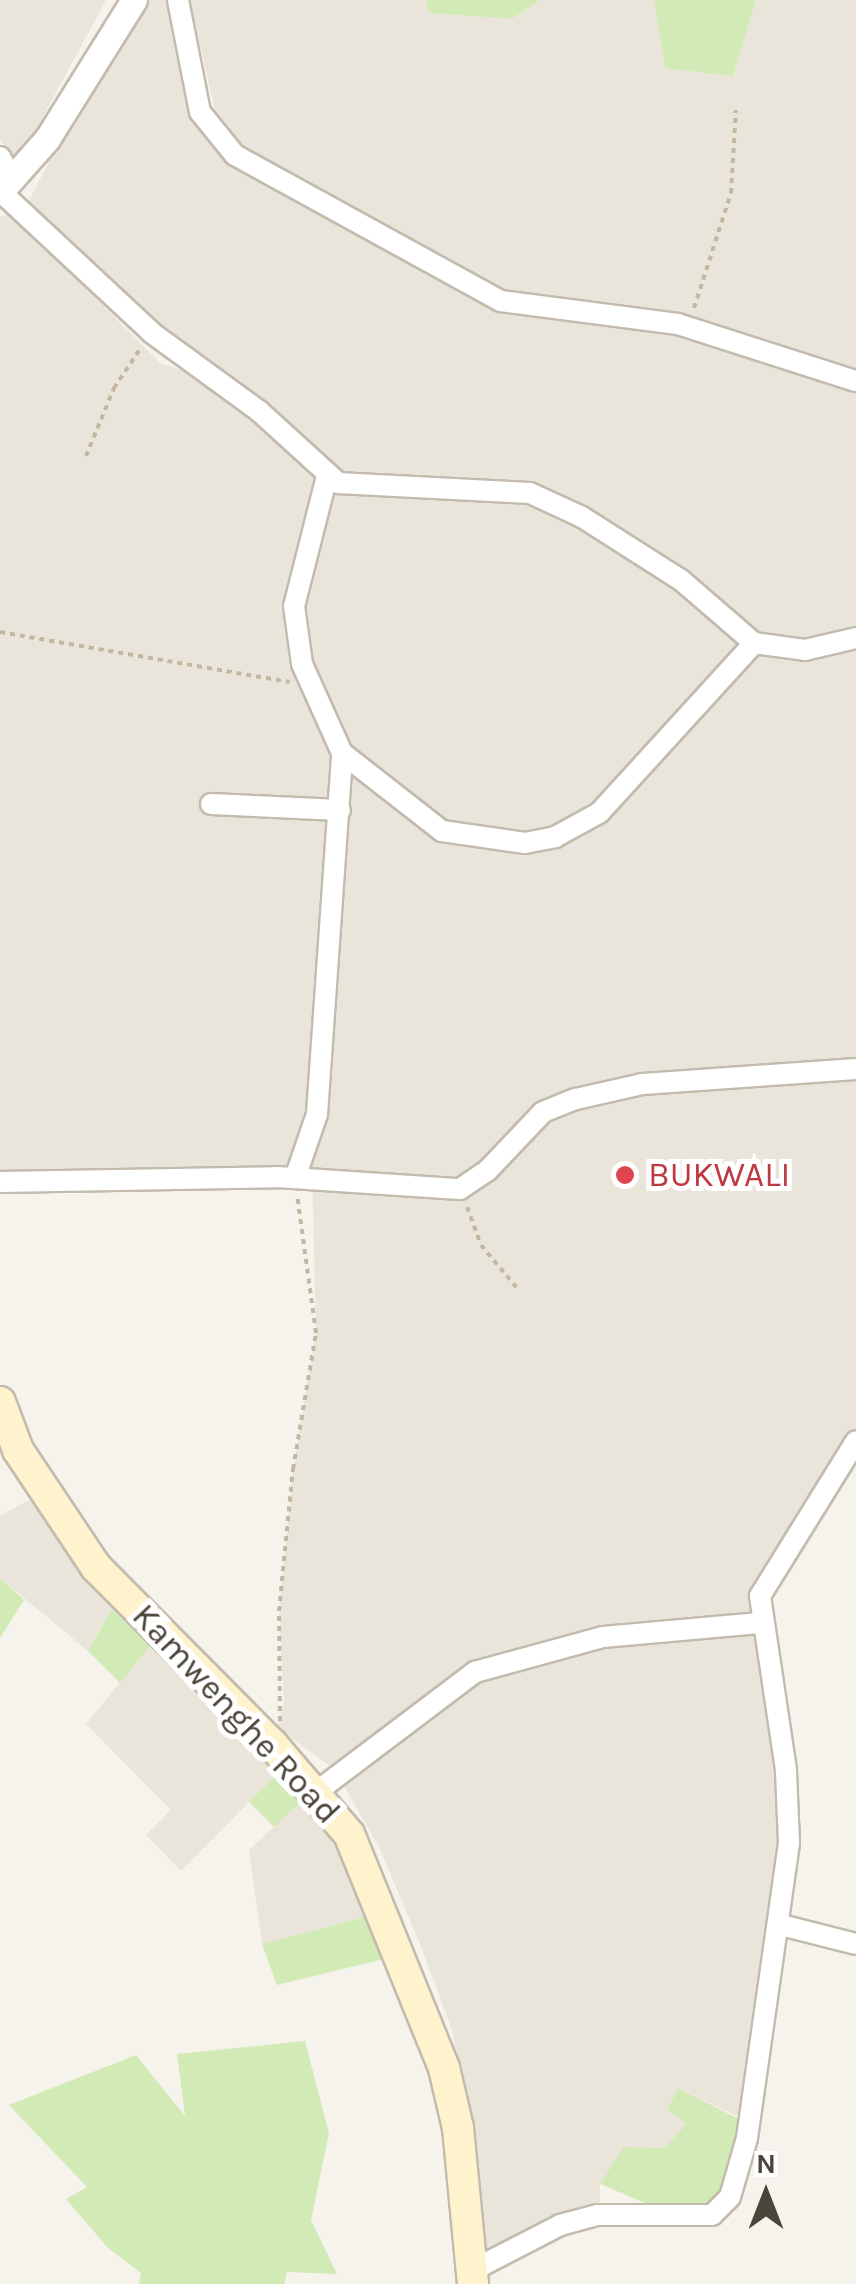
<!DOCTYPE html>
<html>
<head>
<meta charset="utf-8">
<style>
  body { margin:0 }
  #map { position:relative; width:856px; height:2284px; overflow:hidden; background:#f6f3ec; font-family:Karla,sans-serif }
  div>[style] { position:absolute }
  .residential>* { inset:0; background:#eae5da }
  .green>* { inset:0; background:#d2eab5 }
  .path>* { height:4px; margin-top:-2px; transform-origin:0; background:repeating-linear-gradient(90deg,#c4b79f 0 5px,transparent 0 10px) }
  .roads { filter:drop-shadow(2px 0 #c2bbae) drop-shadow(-2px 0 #c2bbae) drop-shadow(0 2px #c2bbae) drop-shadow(0 -2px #c2bbae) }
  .minor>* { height:20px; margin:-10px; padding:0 10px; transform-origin:10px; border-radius:10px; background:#fff }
  .tertiary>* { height:25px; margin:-12.5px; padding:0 12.5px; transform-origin:12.5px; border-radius:12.5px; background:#fff }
  .secondary>* { height:30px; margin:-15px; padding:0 15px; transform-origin:15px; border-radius:15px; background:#fff3cd }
  .dots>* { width:28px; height:28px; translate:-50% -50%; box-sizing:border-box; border:5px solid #fff; border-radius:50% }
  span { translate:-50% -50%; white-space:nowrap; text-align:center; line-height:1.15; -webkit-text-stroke:10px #fff; paint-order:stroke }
  .health-label { font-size:35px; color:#be3a42 }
  .left { translate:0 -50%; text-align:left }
  .street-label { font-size:35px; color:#4b4439 }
  .north { position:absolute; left:716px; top:2144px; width:100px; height:100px; -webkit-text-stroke:8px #fff; paint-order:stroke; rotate:0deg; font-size:28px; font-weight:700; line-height:40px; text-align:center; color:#4b4439 }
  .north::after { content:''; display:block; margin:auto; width:35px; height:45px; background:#4b4439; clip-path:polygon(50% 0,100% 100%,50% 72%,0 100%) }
</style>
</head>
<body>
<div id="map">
  <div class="residential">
    <div style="clip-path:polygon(0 0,106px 0,17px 165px,0 140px)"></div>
    <div style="clip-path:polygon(134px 0,175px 0,193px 88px,214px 137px,508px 307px,609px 319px,510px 303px,292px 182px,220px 133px,190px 0,424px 0,430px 13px,512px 19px,540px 0,654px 0,665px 68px,733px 75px,756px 0,856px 0,856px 1444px,759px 1611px,797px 1842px,760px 2127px,678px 2088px,667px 2110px,688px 2122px,665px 2148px,624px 2148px,600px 2184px,600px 2203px,488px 2257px,476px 2143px,452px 2030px,420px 1944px,379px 1847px,334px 1769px,277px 1728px,284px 1702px,279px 1611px,293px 1469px,316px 1333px,312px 1167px,307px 1180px,196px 1190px,0 1187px,0 217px,12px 213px,161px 364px,224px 381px,166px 353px,24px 210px)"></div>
    <div style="clip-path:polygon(29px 1500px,112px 1609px,88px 1651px,0 1578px,0 1516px)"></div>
    <div style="clip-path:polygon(150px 1646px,281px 1770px,181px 1871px,146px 1835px,171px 1810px,86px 1724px)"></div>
    <div style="clip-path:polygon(306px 1797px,373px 1915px,262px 1944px,249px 1850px)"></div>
  </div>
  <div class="green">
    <div style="clip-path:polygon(425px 0,540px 0,512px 19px,429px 13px)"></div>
    <div style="clip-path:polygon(654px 0,756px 0,733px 76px,665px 68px)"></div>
    <div style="clip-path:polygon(0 1578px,24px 1600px,0 1638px)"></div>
    <div style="clip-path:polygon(112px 1609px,150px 1646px,120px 1683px,88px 1651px)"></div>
    <div style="clip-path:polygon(281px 1770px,306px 1797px,274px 1827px,249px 1802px)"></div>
    <div style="clip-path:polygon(373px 1915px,388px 1958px,277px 1985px,262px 1944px)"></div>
    <div style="clip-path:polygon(305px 2041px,329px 2133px,311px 2220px,337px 2274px,287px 2272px,284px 2284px,139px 2284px,141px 2273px,108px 2248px,66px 2199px,87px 2187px,9px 2105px,136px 2055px,185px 2116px,177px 2054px)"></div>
    <div style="clip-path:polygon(678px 2088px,743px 2121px,732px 2194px,673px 2215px,600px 2184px,624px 2147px,665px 2148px,687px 2123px,667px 2110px)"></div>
  </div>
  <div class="path">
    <div style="left:694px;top:308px;width:121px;rotate:-72.2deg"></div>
    <div style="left:731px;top:193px;width:83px;rotate:-86.6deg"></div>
    <div style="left:86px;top:456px;width:74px;rotate:-67.6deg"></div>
    <div style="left:114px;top:388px;width:47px;rotate:-56.3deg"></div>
    <div style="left:0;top:632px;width:294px;rotate:9.8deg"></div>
    <div style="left:467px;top:1207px;width:40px;rotate:69.8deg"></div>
    <div style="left:481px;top:1245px;width:56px;rotate:50.1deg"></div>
    <div style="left:280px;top:1721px;width:110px;rotate:-90.5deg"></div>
    <div style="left:279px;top:1611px;width:143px;rotate:-84.4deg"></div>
    <div style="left:293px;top:1469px;width:138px;rotate:-80.4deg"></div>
    <div style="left:316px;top:1333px;width:140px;rotate:-97.8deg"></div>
  </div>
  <div class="roads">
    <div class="minor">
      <div style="left:178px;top:0;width:114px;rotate:78.9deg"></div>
      <div style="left:200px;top:112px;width:55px;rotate:50.9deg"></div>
      <div style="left:235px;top:155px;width:303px;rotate:28.8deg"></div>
      <div style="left:501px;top:301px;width:178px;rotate:7.4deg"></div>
      <div style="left:678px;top:324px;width:187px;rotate:17.8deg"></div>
      <div style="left:0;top:157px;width:26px;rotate:62deg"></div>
      <div style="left:1px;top:192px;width:207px;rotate:43deg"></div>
      <div style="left:152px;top:333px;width:132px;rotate:36.1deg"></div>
      <div style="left:259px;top:411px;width:107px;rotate:42.3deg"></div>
      <div style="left:338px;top:483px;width:192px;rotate:3deg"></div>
      <div style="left:530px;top:493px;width:57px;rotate:24.8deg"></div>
      <div style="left:582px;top:517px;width:117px;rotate:32.5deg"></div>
      <div style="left:681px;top:580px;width:96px;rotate:40.8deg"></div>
      <div style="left:754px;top:643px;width:51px;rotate:7.8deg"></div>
      <div style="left:805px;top:650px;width:52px;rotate:-13.2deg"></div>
      <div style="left:327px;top:476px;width:134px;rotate:104.2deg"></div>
      <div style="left:294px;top:606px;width:59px;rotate:82.1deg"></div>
      <div style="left:302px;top:664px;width:98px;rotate:65.8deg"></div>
      <div style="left:342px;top:753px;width:127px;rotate:38deg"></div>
      <div style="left:442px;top:831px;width:84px;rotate:8.2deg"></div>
      <div style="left:525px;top:843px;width:31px;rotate:-11deg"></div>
      <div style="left:555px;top:837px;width:50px;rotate:-28.6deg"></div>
      <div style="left:599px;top:813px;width:230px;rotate:-47.6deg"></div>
      <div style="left:211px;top:804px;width:129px;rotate:2.7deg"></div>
      <div style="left:295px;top:1178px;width:68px;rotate:-71deg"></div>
      <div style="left:317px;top:1114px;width:362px;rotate:-86deg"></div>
      <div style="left:0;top:1182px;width:277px;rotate:-1deg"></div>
      <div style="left:277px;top:1177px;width:183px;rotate:3.8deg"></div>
      <div style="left:460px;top:1189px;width:32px;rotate:-34deg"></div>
      <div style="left:487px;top:1171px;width:81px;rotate:-46.5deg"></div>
      <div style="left:543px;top:1112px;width:35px;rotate:-22deg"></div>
      <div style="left:576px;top:1099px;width:68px;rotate:-12.8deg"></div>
      <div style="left:642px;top:1084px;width:215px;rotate:-4deg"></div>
      <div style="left:315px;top:1793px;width:201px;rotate:-37.1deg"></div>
      <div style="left:475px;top:1672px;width:133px;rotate:-15.3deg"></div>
      <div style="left:603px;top:1637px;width:157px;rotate:-5.1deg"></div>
      <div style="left:781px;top:1925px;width:77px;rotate:14.2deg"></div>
      <div style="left:473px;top:2270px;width:98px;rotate:-27.3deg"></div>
      <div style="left:560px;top:2225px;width:39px;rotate:-15deg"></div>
      <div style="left:598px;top:2215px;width:114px"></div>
      <div style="left:712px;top:2215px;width:25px;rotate:-45deg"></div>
      <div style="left:730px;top:2197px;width:61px;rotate:-73.9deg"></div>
      <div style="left:747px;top:2138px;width:298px;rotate:-81.9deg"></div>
      <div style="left:789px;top:1843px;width:73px;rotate:-92.4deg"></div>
      <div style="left:786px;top:1770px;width:176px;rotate:-98.5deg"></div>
      <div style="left:760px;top:1596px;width:182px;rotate:-58.2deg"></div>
    </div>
    <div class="tertiary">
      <div style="left:0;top:192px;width:71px;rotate:-48.4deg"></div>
      <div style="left:47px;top:139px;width:164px;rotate:-58deg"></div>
    </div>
    <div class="secondary">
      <div style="left:0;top:1402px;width:51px;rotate:69.4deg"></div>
      <div style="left:18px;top:1450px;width:141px;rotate:56.3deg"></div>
      <div style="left:96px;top:1567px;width:250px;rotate:45.2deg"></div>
      <div style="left:272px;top:1744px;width:118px;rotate:49.5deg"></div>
      <div style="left:349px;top:1834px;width:253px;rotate:67.9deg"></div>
      <div style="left:444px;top:2068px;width:62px;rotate:76.9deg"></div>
      <div style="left:458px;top:2128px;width:157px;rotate:84.5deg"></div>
    </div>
  </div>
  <div class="dots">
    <div style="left:625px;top:1175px;background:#e0444e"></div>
  </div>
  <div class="health-label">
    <span class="left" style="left:648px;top:1175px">BUKWALI</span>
  </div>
  <div class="street-label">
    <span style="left:236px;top:1714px;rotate:47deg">Kamwenghe Road</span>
  </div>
  <div class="north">N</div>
</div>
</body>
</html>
